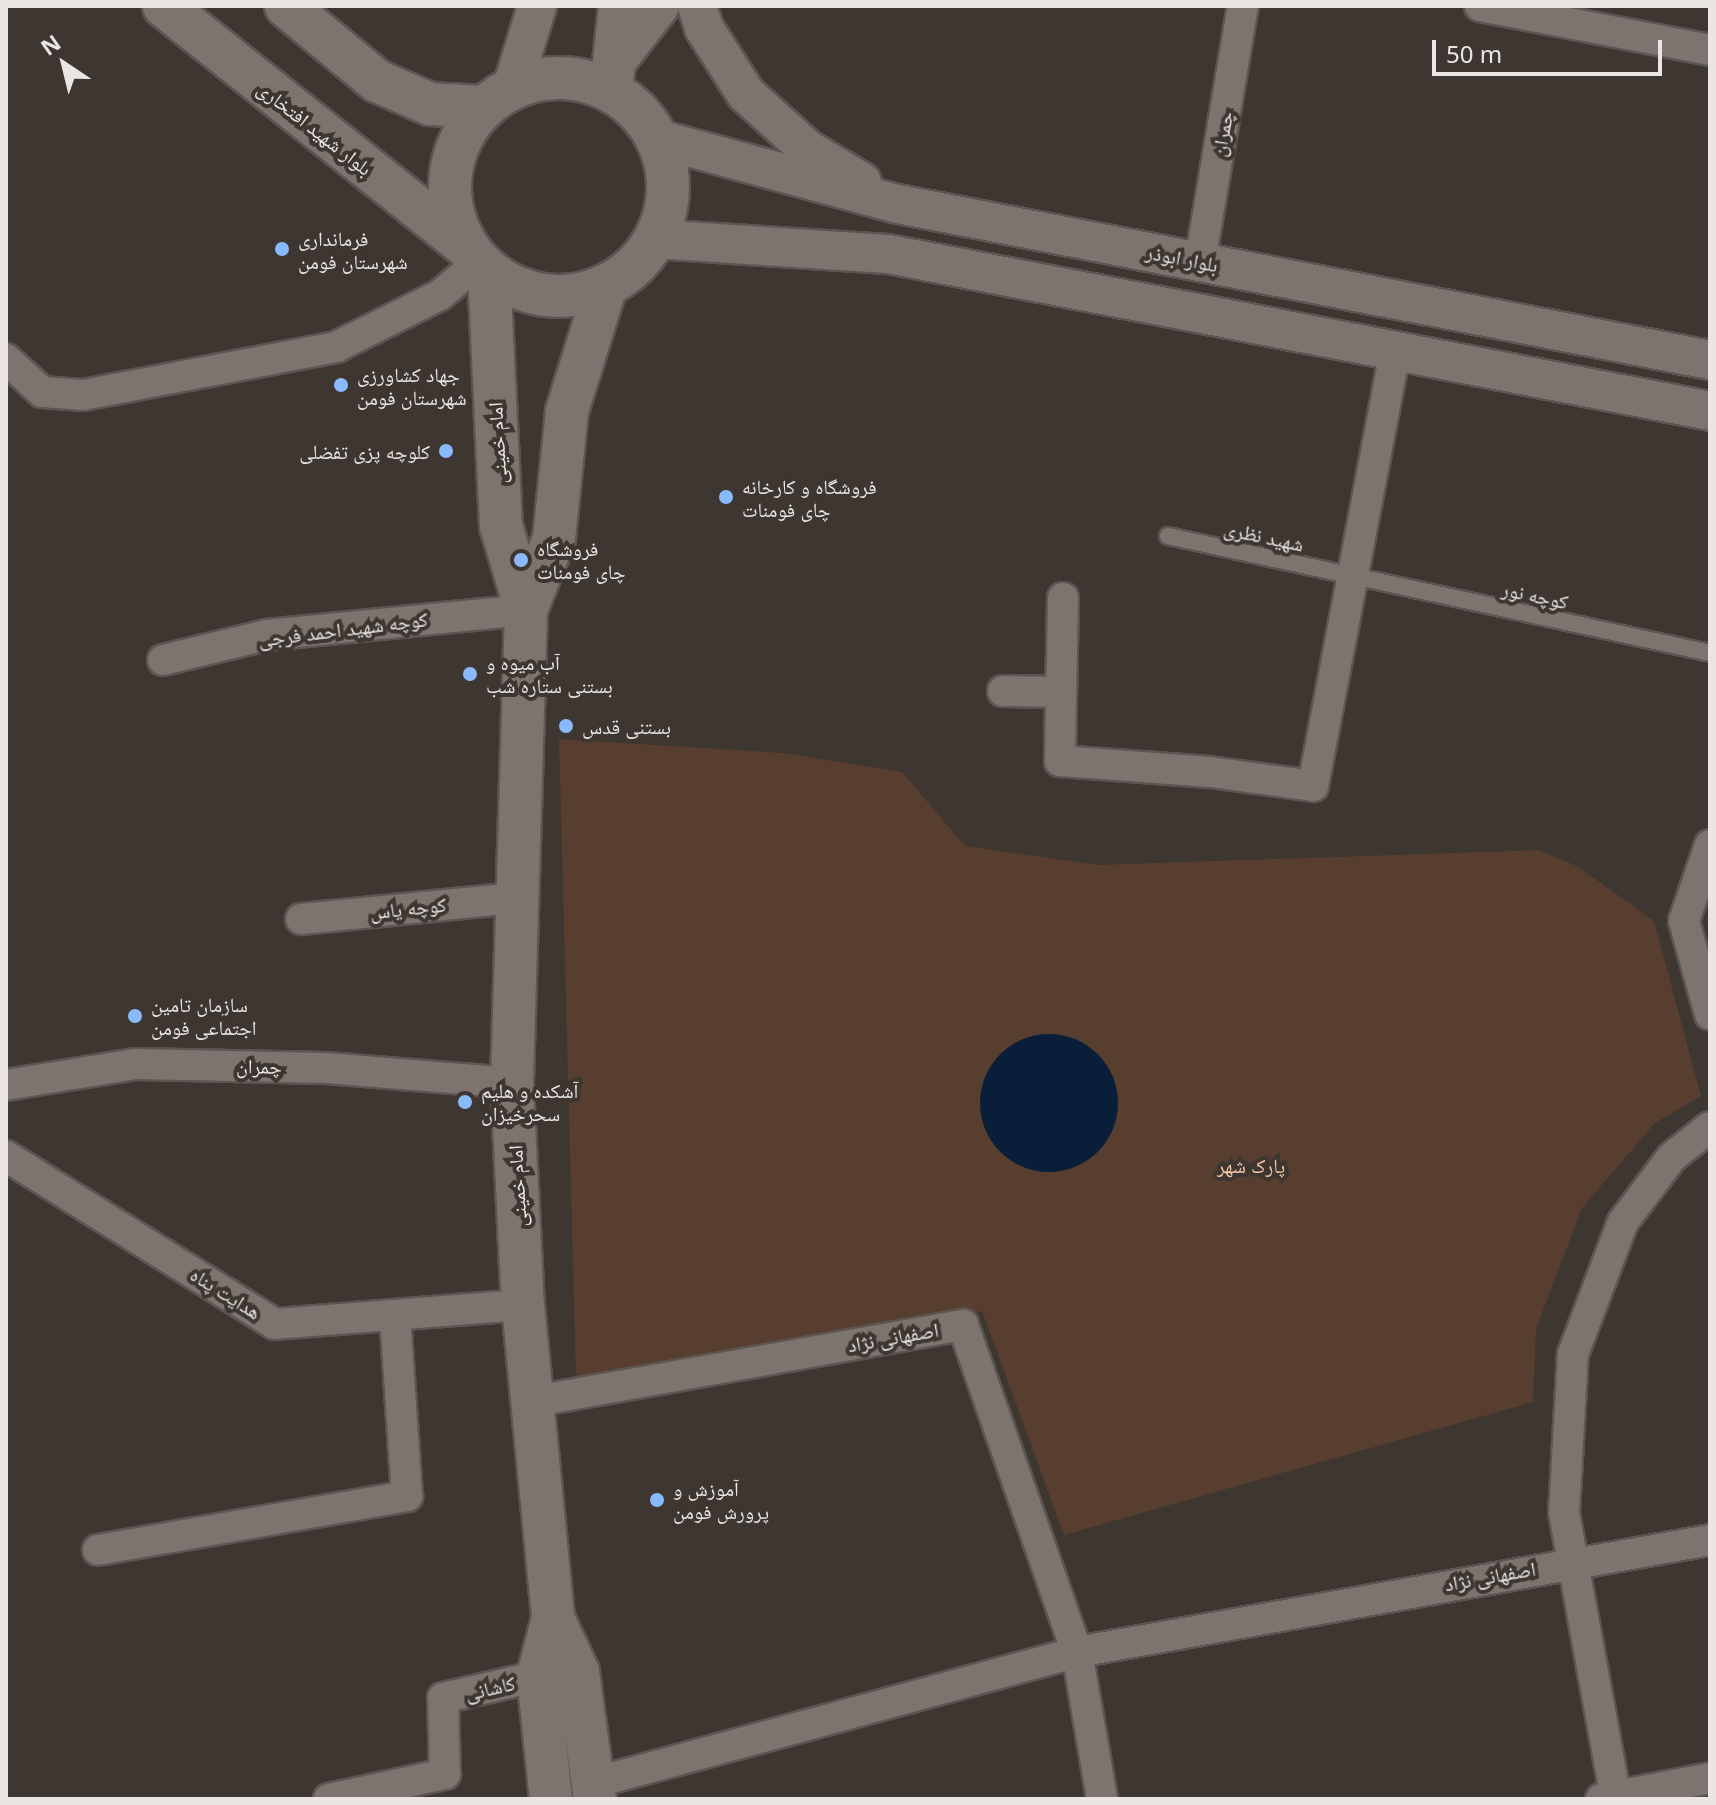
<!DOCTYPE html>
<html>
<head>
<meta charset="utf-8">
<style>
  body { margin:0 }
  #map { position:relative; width:1716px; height:1805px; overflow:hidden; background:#3d3631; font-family:"Noto Sans","Noto Naskh Arabic",sans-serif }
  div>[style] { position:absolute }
  .green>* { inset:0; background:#583e2e }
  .water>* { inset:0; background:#091f39 }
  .round { border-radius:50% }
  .roads { filter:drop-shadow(2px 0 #5c5552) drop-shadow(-2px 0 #5c5552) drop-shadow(0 2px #5c5552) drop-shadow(0 -2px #5c5552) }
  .service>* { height:16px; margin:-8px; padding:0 8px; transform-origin:8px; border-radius:8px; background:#7d746f }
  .minor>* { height:30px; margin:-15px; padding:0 15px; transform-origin:15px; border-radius:15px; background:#7d746f }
  .tertiary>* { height:38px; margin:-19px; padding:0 19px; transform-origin:19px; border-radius:19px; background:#7d746f }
  .secondary>* { height:42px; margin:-21px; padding:0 21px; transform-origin:21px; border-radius:21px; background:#7d746f }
  .secondary>.ring { margin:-21px; padding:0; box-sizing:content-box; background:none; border:42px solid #7d746f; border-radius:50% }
  .dots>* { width:22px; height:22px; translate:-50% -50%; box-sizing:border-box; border:4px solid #3d3631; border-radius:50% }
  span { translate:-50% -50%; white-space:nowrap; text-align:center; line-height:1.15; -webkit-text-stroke:8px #3d3631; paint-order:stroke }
  .street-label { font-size:20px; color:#ebe6e3 }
  .poi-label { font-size:20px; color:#ebe6e3 }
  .left { translate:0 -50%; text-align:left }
  .right { translate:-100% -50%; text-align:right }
  .park-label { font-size:20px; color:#f9c8a9 }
  .frame { position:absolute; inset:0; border:8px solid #ebe6e3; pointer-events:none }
  .north { position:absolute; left:24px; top:24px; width:80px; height:80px; -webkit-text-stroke:6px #3d3631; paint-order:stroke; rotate:325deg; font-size:22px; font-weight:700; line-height:32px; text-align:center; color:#ebe6e3 }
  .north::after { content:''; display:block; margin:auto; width:28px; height:36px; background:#ebe6e3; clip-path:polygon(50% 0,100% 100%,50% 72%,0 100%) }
  .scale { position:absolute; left:1432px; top:40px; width:230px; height:36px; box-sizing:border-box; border:4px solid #ebe6e3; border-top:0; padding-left:10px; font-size:24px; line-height:28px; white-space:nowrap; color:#ebe6e3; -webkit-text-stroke:6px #3d3631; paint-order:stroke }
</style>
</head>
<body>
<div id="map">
  <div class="green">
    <div style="clip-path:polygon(559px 739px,783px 753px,902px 772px,965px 846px,1099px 865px,1538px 850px,1577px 866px,1654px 921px,1701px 1096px,1655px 1123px,1582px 1208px,1536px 1329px,1533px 1402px,1064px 1535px,982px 1311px,714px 1362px,576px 1378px)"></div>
  </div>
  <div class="water">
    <div class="round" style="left:980px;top:1034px;width:138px;height:138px"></div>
  </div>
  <div class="roads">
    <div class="service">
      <div style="left:1168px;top:536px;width:554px;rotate:12.18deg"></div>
    </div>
    <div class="minor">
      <div style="left:1480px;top:6px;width:234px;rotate:10.8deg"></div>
      <div style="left:1200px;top:262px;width:260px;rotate:-80.5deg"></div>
      <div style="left:6px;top:359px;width:49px;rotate:42.5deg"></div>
      <div style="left:42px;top:392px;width:41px;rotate:4.2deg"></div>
      <div style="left:83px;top:395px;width:258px;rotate:-10.7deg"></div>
      <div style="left:336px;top:347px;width:116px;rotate:-26.6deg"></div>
      <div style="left:440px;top:295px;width:50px;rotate:-40.1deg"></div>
      <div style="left:1063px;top:598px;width:163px;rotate:91.1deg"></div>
      <div style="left:1060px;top:761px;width:150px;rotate:4.2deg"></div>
      <div style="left:1210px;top:772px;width:104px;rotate:7.7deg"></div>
      <div style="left:1313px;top:786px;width:443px;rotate:-79.3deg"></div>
      <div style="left:163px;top:660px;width:106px;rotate:-13.6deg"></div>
      <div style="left:266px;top:635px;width:261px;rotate:-5.5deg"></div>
      <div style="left:1003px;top:691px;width:57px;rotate:1deg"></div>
      <div style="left:1710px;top:845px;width:80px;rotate:108.9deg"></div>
      <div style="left:1684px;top:921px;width:97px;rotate:74.4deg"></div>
      <div style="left:301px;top:919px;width:214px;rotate:-5.6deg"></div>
      <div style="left:6px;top:1085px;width:132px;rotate:-9.2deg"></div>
      <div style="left:136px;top:1064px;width:190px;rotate:1.2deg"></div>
      <div style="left:326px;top:1068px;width:187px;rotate:4.6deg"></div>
      <div style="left:6px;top:1156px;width:317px;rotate:32deg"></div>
      <div style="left:275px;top:1324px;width:249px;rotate:-4.4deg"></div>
      <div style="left:530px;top:1402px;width:440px;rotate:-10.1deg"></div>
      <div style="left:963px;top:1325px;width:346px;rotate:70.8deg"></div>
      <div style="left:1077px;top:1652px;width:149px;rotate:80.3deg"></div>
      <div style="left:98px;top:1550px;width:314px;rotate:-9.9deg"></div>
      <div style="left:407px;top:1496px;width:181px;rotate:-93.8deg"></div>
      <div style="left:593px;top:1783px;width:501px;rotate:-15.14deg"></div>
      <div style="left:1077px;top:1652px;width:643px;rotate:-10.03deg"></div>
      <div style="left:329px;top:1799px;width:119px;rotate:-12.2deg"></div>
      <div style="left:445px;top:1774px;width:76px;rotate:-91.5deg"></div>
      <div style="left:443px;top:1698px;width:98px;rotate:-13deg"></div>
      <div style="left:1601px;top:1799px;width:111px;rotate:-10.9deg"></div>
      <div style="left:1616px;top:1799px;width:291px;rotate:-100.3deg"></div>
      <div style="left:1564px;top:1513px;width:159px;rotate:-86.8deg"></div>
      <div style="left:1573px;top:1354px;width:141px;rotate:-69.3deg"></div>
      <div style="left:1623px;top:1222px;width:81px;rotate:-53deg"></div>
      <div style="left:1672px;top:1157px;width:48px;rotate:-38.3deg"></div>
    </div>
    <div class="tertiary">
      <div style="left:697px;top:6px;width:23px;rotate:72deg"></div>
      <div style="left:704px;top:28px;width:78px;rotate:57.5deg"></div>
      <div style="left:746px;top:94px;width:82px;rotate:42deg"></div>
      <div style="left:807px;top:149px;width:64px;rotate:31deg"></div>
      <div style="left:614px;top:65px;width:75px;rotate:-52.1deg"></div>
      <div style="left:512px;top:88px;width:86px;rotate:-73deg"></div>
      <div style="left:658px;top:139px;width:249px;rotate:15.2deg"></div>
      <div style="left:898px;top:204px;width:827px;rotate:10.88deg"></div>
      <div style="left:655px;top:239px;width:233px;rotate:3.7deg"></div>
      <div style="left:888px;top:254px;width:837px;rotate:10.81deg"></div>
    </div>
    <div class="secondary">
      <div style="left:164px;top:6px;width:386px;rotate:38.5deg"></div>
      <div style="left:286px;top:6px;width:118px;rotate:39.5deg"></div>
      <div style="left:377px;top:81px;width:58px;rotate:23.5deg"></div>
      <div style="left:430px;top:104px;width:53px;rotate:3.2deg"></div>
      <div class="ring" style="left:450px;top:78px;width:176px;height:176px"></div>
      <div style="left:611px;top:90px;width:84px;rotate:-83.9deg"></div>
      <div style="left:489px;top:272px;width:254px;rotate:87.3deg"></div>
      <div style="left:501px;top:526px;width:88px;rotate:73.4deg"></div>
      <div style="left:526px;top:610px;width:473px;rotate:91.7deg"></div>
      <div style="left:512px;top:1083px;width:222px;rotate:87.2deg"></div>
      <div style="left:523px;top:1305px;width:314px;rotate:84.5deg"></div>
      <div style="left:553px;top:1618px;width:60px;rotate:65.2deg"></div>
      <div style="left:578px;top:1672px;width:128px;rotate:82.4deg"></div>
      <div style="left:526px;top:610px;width:76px;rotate:-68.5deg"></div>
      <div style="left:554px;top:539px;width:129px;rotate:-84.2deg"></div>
      <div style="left:567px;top:411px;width:131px;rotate:-72.7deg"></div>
      <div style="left:551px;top:1799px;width:124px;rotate:-96deg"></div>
      <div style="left:538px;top:1676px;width:60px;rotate:-75.5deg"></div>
    </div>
  </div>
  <div class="dots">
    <div style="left:282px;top:249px;background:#88bafc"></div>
    <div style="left:341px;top:385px;background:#88bafc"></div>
    <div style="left:446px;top:451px;background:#88bafc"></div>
    <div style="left:726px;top:497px;background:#88bafc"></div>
    <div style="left:521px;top:560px;background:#88bafc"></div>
    <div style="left:470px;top:674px;background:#88bafc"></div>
    <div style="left:566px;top:726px;background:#88bafc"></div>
    <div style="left:135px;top:1016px;background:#88bafc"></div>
    <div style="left:465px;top:1102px;background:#88bafc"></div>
    <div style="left:657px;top:1500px;background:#88bafc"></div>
  </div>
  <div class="street-label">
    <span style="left:315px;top:128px;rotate:38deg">بلوار شهید افتخاری</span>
    <span style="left:1222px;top:134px;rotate:-80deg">چمران</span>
    <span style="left:1182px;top:258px;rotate:11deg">بلوار ابوذر</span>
    <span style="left:497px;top:443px;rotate:-93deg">امام خمینی</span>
    <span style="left:1264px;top:536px;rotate:12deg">شهید نظری</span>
    <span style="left:1535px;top:595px;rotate:12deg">کوچه نور</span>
    <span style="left:343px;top:629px;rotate:-7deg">کوچه شهید احمد فرجی</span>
    <span style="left:408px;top:908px;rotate:-6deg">کوچه یاس</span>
    <span style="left:259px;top:1066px;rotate:1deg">چمران</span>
    <span style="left:517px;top:1186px;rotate:-93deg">امام خمینی</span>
    <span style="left:226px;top:1293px;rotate:32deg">هدایت پناه</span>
    <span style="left:893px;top:1337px;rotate:-10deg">اصفهانی نژاد</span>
    <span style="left:1490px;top:1576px;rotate:-10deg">اصفهانی نژاد</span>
    <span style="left:490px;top:1688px;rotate:-13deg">کاشانی</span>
  </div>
  <div class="poi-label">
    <span class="left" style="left:298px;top:250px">فرمانداری<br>شهرستان فومن</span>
    <span class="left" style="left:357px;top:386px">جهاد کشاورزی<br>شهرستان فومن</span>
    <span class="right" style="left:430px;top:451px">کلوچه پزی تفضلی</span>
    <span class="left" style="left:742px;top:498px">فروشگاه و کارخانه<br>چای فومنات</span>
    <span class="left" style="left:537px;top:560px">فروشگاه<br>چای فومنات</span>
    <span class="left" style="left:486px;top:674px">آب میوه و<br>بستنی ستاره شب</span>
    <span class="left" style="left:582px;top:726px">بستنی قدس</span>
    <span class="left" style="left:151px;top:1016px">سازمان تامین<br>اجتماعی فومن</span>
    <span class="left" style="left:481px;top:1102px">آشکده و هلیم<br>سحرخیزان</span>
    <span class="left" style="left:673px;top:1500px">آموزش و<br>پرورش فومن</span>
  </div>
  <div class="park-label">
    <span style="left:1251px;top:1165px">پارک شهر</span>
  </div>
  <div class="frame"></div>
  <div class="north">N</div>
  <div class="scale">50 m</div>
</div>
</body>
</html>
